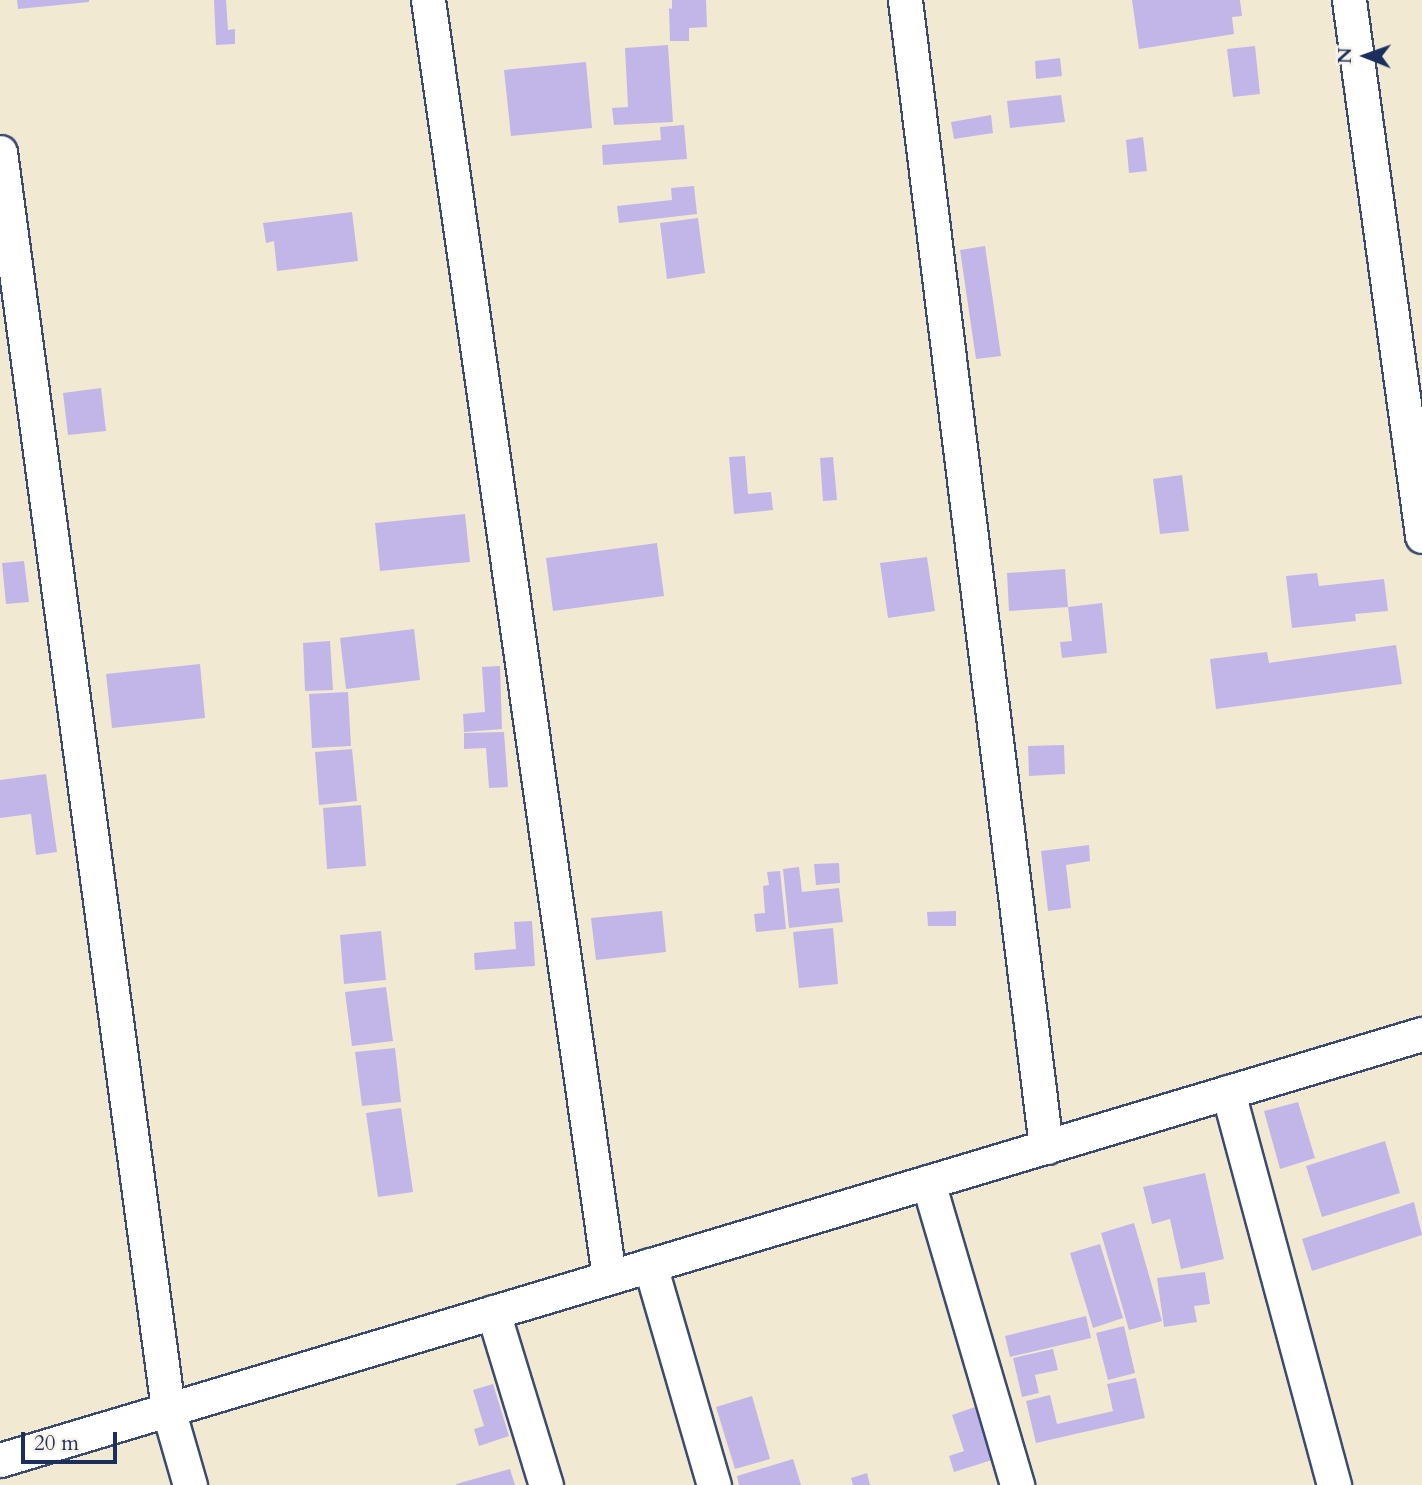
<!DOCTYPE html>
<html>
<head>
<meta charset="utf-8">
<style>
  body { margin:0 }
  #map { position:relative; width:1422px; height:1485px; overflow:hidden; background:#f2e9d3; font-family:Cardo,serif }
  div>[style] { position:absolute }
  .building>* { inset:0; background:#c2b6e9 }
  .roads { filter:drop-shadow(2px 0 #3b4b70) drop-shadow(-2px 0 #3b4b70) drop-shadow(0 2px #3b4b70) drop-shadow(0 -2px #3b4b70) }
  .minor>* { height:33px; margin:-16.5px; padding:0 16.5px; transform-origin:16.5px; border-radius:16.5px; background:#fff }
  span { translate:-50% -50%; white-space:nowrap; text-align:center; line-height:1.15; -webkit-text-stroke:7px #f7f3e8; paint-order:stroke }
  .north { position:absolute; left:1331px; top:21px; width:70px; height:70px; -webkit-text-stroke:5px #f7f3e8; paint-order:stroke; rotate:271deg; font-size:19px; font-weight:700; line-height:28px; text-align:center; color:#1b2f5e }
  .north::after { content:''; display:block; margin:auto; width:24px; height:32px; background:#1b2f5e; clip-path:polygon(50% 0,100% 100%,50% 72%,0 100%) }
  .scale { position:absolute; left:21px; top:1432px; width:96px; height:32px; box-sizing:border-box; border:4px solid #1b2f5e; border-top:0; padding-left:9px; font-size:21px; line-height:24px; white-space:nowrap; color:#1b2f5e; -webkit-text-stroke:5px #f7f3e8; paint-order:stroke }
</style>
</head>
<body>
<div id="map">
  <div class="building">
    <div style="clip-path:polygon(17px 0,89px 0,89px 2px,18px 9px)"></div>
    <div style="clip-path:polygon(214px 0,226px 0,228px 30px,235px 29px,235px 44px,216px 45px)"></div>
    <div style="clip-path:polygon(672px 0,706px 0,707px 27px,689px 28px,689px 41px,670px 41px,669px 8px,672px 9px)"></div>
    <div style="clip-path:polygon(1132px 0,1240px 0,1242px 16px,1232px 17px,1234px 34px,1139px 49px)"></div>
    <div style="clip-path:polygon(668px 45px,673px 122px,614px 125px,612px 108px,628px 107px,625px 48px)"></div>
    <div style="clip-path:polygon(1255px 46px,1260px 94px,1233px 97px,1227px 49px)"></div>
    <div style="clip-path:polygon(1060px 58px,1062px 76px,1036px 79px,1035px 61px)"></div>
    <div style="clip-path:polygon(586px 62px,592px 128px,511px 136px,504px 70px)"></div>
    <div style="clip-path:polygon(1061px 95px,1065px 122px,1010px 128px,1007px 101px)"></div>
    <div style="clip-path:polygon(991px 115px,993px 133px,954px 139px,951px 122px)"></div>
    <div style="clip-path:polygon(684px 125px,687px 159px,603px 165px,602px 145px,661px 140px,660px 127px)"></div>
    <div style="clip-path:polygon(1143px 137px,1147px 171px,1129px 173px,1126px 140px)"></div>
    <div style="clip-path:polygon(694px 186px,697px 214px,619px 223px,617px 206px,672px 200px,671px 188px)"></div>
    <div style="clip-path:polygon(352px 212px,358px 261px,277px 271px,274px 241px,266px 243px,263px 223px)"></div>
    <div style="clip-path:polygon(698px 218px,705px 273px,667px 279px,660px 223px)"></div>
    <div style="clip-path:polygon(985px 246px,1001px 356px,976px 359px,960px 250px)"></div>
    <div style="clip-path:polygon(101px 388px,106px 431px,68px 435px,63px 393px)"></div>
    <div style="clip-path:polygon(745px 456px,748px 494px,771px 492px,773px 510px,734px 514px,729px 457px)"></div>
    <div style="clip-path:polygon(833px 457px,837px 500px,823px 501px,820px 458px)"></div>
    <div style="clip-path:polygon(1182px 475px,1189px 531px,1160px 534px,1153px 479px)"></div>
    <div style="clip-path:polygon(465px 514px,470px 562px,380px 571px,375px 523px)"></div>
    <div style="clip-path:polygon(657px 543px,664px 596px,553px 611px,546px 558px)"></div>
    <div style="clip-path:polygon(927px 557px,935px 611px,888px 618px,880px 563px)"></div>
    <div style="clip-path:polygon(24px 561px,29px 602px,6px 604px,2px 563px)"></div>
    <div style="clip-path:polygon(1065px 569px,1068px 607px,1009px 611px,1007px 573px)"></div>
    <div style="clip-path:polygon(1317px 573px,1319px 586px,1384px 579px,1388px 611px,1355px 614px,1356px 621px,1292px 628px,1286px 576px)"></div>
    <div style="clip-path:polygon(1102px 603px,1107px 653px,1062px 658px,1060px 642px,1072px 641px,1068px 607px)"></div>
    <div style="clip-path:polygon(414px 629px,420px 680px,346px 689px,340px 638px)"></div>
    <div style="clip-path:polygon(330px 641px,333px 690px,305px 691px,303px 643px)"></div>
    <div style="clip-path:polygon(1396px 645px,1402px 684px,1216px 709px,1210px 659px,1267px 652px,1269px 663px)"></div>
    <div style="clip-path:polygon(200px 664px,205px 718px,112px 728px,106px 674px)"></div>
    <div style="clip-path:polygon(500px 666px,502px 729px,464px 732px,463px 714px,485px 712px,482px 667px)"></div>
    <div style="clip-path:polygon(348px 692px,351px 746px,312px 748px,309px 694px)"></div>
    <div style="clip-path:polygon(504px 732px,508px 787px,489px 788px,486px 748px,464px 749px,464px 733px)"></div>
    <div style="clip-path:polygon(1064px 745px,1065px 774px,1029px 776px,1028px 746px)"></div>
    <div style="clip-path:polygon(352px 749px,357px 801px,319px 805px,315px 752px)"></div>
    <div style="clip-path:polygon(46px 774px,57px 852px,36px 855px,31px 814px,0 818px,0 780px)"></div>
    <div style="clip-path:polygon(361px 805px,366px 866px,327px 869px,323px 808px)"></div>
    <div style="clip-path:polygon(1089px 845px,1090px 861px,1066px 865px,1071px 908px,1048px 911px,1041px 851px)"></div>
    <div style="clip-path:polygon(839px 863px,840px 883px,816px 885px,814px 864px)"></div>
    <div style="clip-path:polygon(799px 867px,802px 892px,839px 888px,843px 922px,789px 928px,783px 869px)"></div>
    <div style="clip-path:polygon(780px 871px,786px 929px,756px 932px,754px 914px,765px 913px,763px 886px,769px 885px,767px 872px)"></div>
    <div style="clip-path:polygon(662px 911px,666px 952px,596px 960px,591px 918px)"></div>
    <div style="clip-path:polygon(956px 911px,956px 926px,928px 926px,927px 912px)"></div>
    <div style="clip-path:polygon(532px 921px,535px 966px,475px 970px,474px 953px,516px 949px,514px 922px)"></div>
    <div style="clip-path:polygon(833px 928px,838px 984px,799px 988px,793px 932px)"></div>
    <div style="clip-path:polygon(381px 931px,386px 980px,344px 984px,340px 935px)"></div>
    <div style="clip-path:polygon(386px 987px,393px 1041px,352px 1046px,345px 992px)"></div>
    <div style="clip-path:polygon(395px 1048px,401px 1102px,362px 1106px,355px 1052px)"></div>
    <div style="clip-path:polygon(1298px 1102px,1315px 1158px,1280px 1169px,1264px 1111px)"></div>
    <div style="clip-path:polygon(401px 1108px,413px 1192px,378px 1197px,366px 1113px)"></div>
    <div style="clip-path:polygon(1385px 1141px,1400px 1193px,1322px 1217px,1306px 1166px)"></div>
    <div style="clip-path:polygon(1205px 1173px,1224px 1259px,1181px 1269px,1170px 1219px,1152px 1224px,1143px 1187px)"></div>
    <div style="clip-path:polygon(1414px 1202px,1422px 1235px,1312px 1271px,1302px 1239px)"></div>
    <div style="clip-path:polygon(1134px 1223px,1162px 1321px,1129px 1330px,1101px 1233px)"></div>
    <div style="clip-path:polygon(1100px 1244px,1123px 1318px,1093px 1328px,1070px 1253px)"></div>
    <div style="clip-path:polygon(1205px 1272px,1210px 1304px,1194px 1306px,1197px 1322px,1164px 1327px,1157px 1278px)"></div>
    <div style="clip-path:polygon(1086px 1316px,1091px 1338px,1010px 1357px,1005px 1336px)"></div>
    <div style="clip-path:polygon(1124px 1326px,1135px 1373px,1108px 1380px,1096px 1333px)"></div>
    <div style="clip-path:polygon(1053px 1349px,1058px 1370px,1035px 1375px,1039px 1393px,1022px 1397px,1013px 1358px)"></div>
    <div style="clip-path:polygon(1136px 1378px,1145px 1418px,1036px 1443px,1026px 1401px,1050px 1395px,1057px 1424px,1113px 1411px,1107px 1384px)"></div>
    <div style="clip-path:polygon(493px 1384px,509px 1436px,479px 1446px,474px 1429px,484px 1426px,473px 1390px)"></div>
    <div style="clip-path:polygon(752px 1396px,770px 1459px,735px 1469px,716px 1407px)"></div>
    <div style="clip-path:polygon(975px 1407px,992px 1460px,954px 1472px,949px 1456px,964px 1451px,952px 1415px)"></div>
    <div style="clip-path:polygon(793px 1459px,801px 1485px,739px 1485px,737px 1476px)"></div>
    <div style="clip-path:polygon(510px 1469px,515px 1485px,456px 1485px,456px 1484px)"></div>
    <div style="clip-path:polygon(867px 1473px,870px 1485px,853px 1485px,851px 1478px)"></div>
  </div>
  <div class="roads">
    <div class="minor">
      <div style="left:428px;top:0;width:1290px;rotate:81.93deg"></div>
      <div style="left:905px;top:0;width:1156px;rotate:82.99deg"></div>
      <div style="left:1349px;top:0;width:541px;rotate:82.24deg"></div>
      <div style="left:0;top:152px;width:1268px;rotate:82.39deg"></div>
      <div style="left:168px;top:1409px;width:79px;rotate:73.9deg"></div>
      <div style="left:1228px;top:1092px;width:407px;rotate:74.9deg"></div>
      <div style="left:928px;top:1182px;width:316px;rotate:73.6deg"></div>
      <div style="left:650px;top:1265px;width:229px;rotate:73.8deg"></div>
      <div style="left:493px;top:1312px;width:181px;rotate:73deg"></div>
      <div style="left:0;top:1460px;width:1484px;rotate:-16.68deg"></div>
    </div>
  </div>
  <div class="north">N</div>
  <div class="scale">20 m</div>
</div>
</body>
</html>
